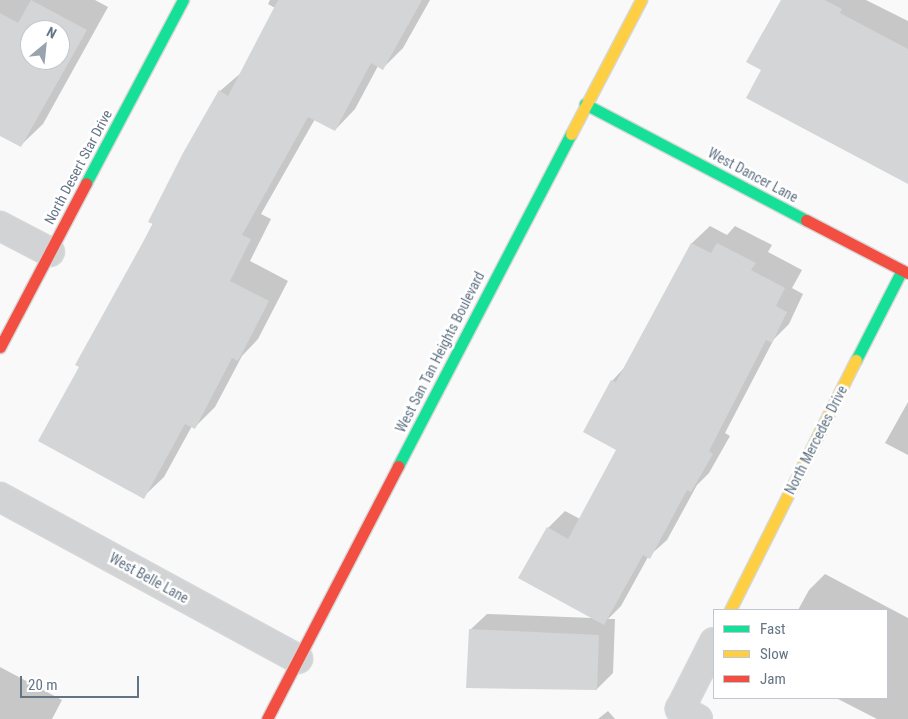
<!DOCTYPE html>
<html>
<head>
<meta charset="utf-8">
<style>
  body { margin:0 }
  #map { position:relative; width:908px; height:719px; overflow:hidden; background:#f9f9f9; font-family:"Roboto Condensed",sans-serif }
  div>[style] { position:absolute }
  .shadow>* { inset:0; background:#0003 }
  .building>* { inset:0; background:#d4d5d6 }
  .roads { filter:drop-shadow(1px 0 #d6d7d8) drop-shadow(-1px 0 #d6d7d8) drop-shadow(0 1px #d6d7d8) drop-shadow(0 -1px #d6d7d8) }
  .street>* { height:28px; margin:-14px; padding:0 14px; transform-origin:14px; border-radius:14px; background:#d2d3d4 }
  .fast>* { height:11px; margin:-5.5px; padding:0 5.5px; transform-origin:5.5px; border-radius:5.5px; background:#16e098 }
  .slow>* { height:11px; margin:-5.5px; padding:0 5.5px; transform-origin:5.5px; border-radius:5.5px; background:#ffcf43 }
  .jam>* { height:11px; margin:-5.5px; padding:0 5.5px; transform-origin:5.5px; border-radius:5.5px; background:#f24e42 }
  span { translate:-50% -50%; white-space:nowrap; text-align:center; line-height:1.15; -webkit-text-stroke:5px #fff; paint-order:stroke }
  .street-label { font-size:14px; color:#637485 }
  .legend { position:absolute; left:713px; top:609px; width:175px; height:90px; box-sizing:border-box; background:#fff; border:1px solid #c1c7ce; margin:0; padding:6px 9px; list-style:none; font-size:15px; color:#637485 }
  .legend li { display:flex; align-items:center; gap:10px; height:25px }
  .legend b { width:25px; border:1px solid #c1c7ce }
  .north { position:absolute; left:20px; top:20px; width:50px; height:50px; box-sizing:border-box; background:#fff; border:1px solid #c1c7ce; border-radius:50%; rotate:28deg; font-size:14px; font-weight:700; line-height:20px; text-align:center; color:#637485 }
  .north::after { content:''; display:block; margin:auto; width:18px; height:22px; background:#98a3ae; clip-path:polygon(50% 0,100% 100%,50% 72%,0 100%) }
  .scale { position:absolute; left:20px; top:676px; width:119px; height:22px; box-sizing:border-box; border:2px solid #637485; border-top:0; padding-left:6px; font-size:15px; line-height:18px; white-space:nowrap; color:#637485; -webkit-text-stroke:4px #fff; paint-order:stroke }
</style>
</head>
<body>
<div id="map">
  <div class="shadow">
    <div style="clip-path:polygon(evenodd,0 0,95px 0,108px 7px,43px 124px,20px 146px,0 134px,0 0,30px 30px,60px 30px,60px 60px,30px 60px,30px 30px)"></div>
    <div style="clip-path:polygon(270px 0,430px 0,403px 48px,383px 68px,378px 66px,355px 109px,335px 130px,315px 119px,261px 214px,271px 219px,250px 261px,288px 281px,258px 339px,242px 356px,215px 407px,195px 427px,192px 426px,164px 477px,143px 497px,80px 367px,220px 91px,242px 72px,275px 8px,268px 4px)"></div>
    <div style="clip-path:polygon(782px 0,866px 0,908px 21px,908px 179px,763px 70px)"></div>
    <div style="clip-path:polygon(710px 226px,727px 235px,735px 226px,772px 245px,768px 252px,802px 270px,792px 288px,803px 294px,789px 324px,774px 339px,725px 433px,730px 436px,709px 473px,697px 485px,667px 540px,648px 557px,621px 606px,608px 619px,615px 619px,613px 673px,597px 689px,470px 630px,487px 614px,593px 618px,548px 528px,565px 511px,580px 519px,617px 449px,612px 381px,624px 368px,692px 243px)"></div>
    <div style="clip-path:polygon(908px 402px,908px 455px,885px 443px)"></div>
    <div style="clip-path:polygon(825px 574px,908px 618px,908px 719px,877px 719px,836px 698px,887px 698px,887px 610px,798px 610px,809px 590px)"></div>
    <div style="clip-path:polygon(0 667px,62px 700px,52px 719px,0 719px)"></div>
    <div style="clip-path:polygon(608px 711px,615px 719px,598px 719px)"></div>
  </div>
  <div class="building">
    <div style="clip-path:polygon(evenodd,31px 0,87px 30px,21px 147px,0 136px,0 13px,18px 23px,31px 0,30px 30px,60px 30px,60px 60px,30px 60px,30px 30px)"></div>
    <div style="clip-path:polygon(278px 0,422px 0,383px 70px,371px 63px,335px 131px,308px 117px,242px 235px,251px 239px,230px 281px,269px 301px,238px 361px,232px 358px,195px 429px,185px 424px,144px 499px,38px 441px,79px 367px,75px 365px,153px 224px,148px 222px,183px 153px,219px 90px,228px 96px)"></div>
    <div style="clip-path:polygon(781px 0,825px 0,842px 9px,840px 13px,908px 49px,908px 184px,746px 98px,761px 70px,746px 62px)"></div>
    <div style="clip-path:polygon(691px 243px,711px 253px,717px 243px,756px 263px,751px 270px,785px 288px,776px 306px,787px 312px,772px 343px,766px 340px,709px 451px,713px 454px,691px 492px,687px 490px,650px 559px,643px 555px,604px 625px,518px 578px,547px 527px,568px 539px,616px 450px,583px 432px,611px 380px,616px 382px)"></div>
    <div style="clip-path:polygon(469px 629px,599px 635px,597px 690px,466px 688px)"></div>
  </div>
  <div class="roads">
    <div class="street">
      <div style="left:0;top:226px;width:56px;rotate:27.5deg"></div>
      <div style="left:0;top:497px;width:339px;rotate:28.5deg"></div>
      <div style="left:698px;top:719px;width:21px;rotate:-151deg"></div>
      <div style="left:680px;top:709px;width:75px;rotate:-63.1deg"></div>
    </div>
    <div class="fast">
      <div style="left:585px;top:104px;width:250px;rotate:27.7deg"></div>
      <div style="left:86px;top:183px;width:207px;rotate:-62.1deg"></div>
      <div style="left:856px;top:360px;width:101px;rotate:-62.9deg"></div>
      <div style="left:398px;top:466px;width:374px;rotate:-62.5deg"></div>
    </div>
    <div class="slow">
      <div style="left:571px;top:134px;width:151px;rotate:-62.4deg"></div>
      <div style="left:730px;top:610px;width:280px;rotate:-63.3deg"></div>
    </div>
    <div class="jam">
      <div style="left:806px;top:220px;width:115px;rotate:27.5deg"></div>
      <div style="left:0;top:347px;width:185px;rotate:-62.3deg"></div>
      <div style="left:267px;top:719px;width:285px;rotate:-62.6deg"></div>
    </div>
  </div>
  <div class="street-label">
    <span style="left:78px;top:167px;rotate:-62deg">North Desert Star Drive</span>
    <span style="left:753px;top:175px;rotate:28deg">West Dancer Lane</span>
    <span style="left:440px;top:352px;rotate:-63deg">West San Tan Heights Boulevard</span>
    <span style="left:816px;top:440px;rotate:-63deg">North Mercedes Drive</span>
    <span style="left:149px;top:578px;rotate:29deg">West Belle Lane</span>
  </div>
  <ul class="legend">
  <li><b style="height:6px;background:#16e098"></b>Fast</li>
  <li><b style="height:6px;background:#ffcf43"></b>Slow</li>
  <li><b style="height:6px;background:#f24e42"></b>Jam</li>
  </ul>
  <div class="north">N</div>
  <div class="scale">20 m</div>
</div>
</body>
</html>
